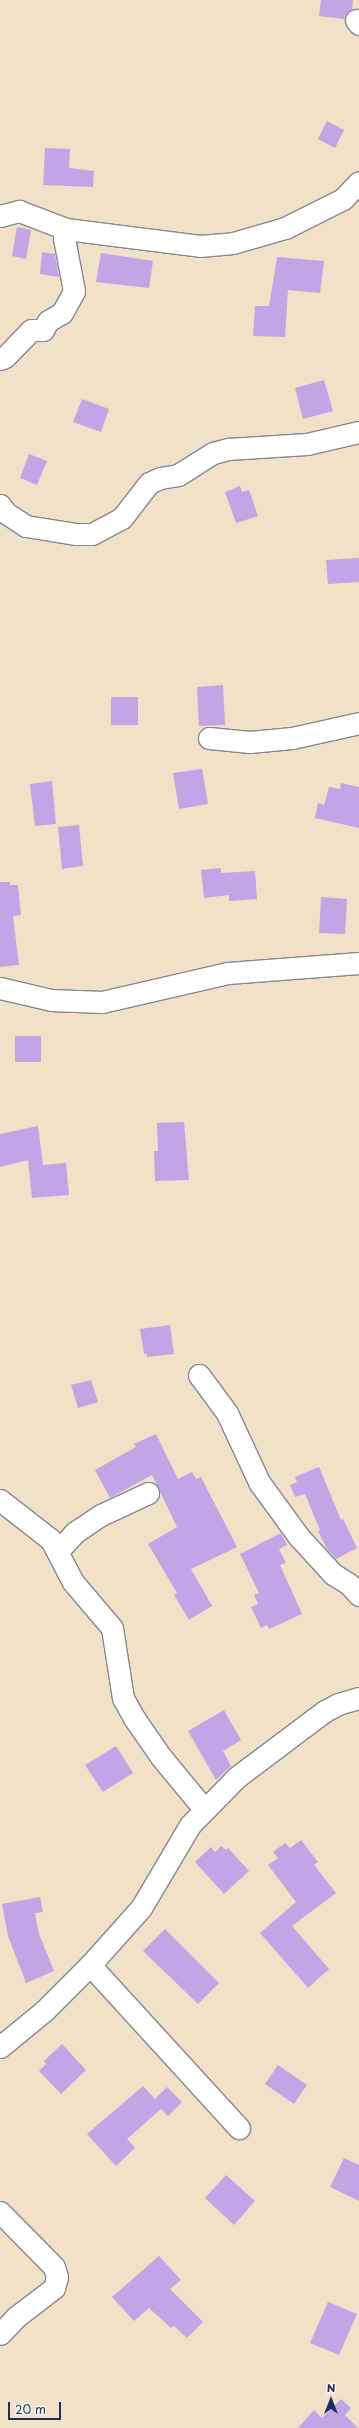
<!DOCTYPE html>
<html>
<head>
<meta charset="utf-8">
<style>
  body { margin:0 }
  #map { position:relative; width:359px; height:2428px; overflow:hidden; background:#f1e1c6; font-family:"Playpen Sans",sans-serif }
  div>[style] { position:absolute }
  .building>* { inset:0; background:#c1a5e6 }
  .roads { filter:drop-shadow(1px 0 #868892) drop-shadow(-1px 0 #868892) drop-shadow(0 1px #868892) drop-shadow(0 -1px #868892) }
  .minor>* { height:21px; margin:-10.5px; padding:0 10.5px; transform-origin:10.5px; border-radius:10.5px; background:#fff }
  span { translate:-50% -50%; white-space:nowrap; text-align:center; line-height:1.15; -webkit-text-stroke:3.5px #f6f6f2; paint-order:stroke }
  .north { position:absolute; left:311px; top:2380px; width:40px; height:40px; -webkit-text-stroke:3px #f6f6f2; paint-order:stroke; rotate:0deg; font-size:11px; font-weight:700; line-height:16px; text-align:center; color:#1b2f5e }
  .north::after { content:''; display:block; margin:auto; width:14px; height:18px; background:#1b2f5e; clip-path:polygon(50% 0,100% 100%,50% 72%,0 100%) }
  .scale { position:absolute; left:8px; top:2402px; width:53px; height:18px; box-sizing:border-box; border:2px solid #1b2f5e; border-top:0; padding-left:5px; font-size:12px; line-height:14px; white-space:nowrap; color:#1b2f5e; -webkit-text-stroke:3px #f6f6f2; paint-order:stroke }
</style>
</head>
<body>
<div id="map">
  <div class="building">
    <div style="clip-path:polygon(321px 0,353px 0,352px 9px,345px 15px,344px 19px,319px 16px)"></div>
    <div style="clip-path:polygon(327px 121px,344px 130px,335px 148px,318px 139px)"></div>
    <div style="clip-path:polygon(45px 148px,70px 149px,69px 168px,94px 171px,93px 187px,43px 185px)"></div>
    <div style="clip-path:polygon(17px 227px,31px 230px,26px 259px,12px 256px)"></div>
    <div style="clip-path:polygon(42px 252px,55px 254px,59px 277px,40px 274px)"></div>
    <div style="clip-path:polygon(101px 253px,153px 261px,149px 288px,96px 282px)"></div>
    <div style="clip-path:polygon(277px 257px,324px 261px,320px 293px,288px 290px,285px 337px,253px 336px,255px 306px,269px 306px)"></div>
    <div style="clip-path:polygon(324px 380px,333px 411px,303px 419px,295px 388px)"></div>
    <div style="clip-path:polygon(82px 399px,109px 409px,101px 432px,73px 422px)"></div>
    <div style="clip-path:polygon(29px 454px,47px 461px,37px 485px,20px 478px)"></div>
    <div style="clip-path:polygon(240px 486px,242px 492px,249px 490px,258px 516px,236px 523px,225px 492px)"></div>
    <div style="clip-path:polygon(359px 558px,359px 582px,328px 584px,326px 560px)"></div>
    <div style="clip-path:polygon(223px 685px,225px 725px,199px 726px,197px 687px)"></div>
    <div style="clip-path:polygon(111px 697px,138px 697px,138px 725px,111px 725px)"></div>
    <div style="clip-path:polygon(202px 769px,208px 804px,179px 809px,173px 773px)"></div>
    <div style="clip-path:polygon(52px 781px,56px 824px,35px 826px,30px 784px)"></div>
    <div style="clip-path:polygon(341px 783px,359px 787px,359px 828px,315px 818px,318px 803px,324px 805px,329px 787px,340px 789px)"></div>
    <div style="clip-path:polygon(79px 825px,83px 866px,62px 869px,58px 827px)"></div>
    <div style="clip-path:polygon(221px 868px,221px 873px,255px 871px,257px 899px,229px 901px,229px 895px,204px 898px,201px 870px)"></div>
    <div style="clip-path:polygon(0 882px,10px 882px,10px 885px,18px 885px,21px 915px,13px 916px,19px 965px,0 967px)"></div>
    <div style="clip-path:polygon(321px 897px,347px 899px,345px 934px,319px 933px)"></div>
    <div style="clip-path:polygon(15px 1036px,41px 1036px,41px 1062px,15px 1062px)"></div>
    <div style="clip-path:polygon(184px 1122px,189px 1180px,155px 1181px,154px 1151px,158px 1151px,157px 1123px)"></div>
    <div style="clip-path:polygon(38px 1126px,43px 1165px,66px 1163px,69px 1195px,32px 1198px,28px 1160px,0 1167px,0 1134px)"></div>
    <div style="clip-path:polygon(170px 1325px,174px 1354px,147px 1357px,147px 1354px,144px 1354px,140px 1329px)"></div>
    <div style="clip-path:polygon(91px 1380px,98px 1402px,78px 1408px,71px 1385px)"></div>
    <div style="clip-path:polygon(156px 1434px,178px 1479px,192px 1472px,196px 1479px,201px 1477px,237px 1547px,191px 1569px,212px 1606px,189px 1620px,174px 1595px,177px 1593px,148px 1544px,177px 1527px,152px 1475px,110px 1498px,95px 1470px,136px 1447px,134px 1444px)"></div>
    <div style="clip-path:polygon(319px 1467px,341px 1520px,343px 1519px,357px 1548px,336px 1559px,327px 1549px,318px 1531px,320px 1530px,305px 1494px,295px 1497px,290px 1485px,297px 1482px,295px 1477px)"></div>
    <div style="clip-path:polygon(281px 1533px,287px 1545px,279px 1549px,286px 1563px,280px 1565px,302px 1614px,269px 1629px,267px 1625px,261px 1628px,251px 1607px,258px 1604px,254px 1595px,259px 1593px,240px 1554px)"></div>
    <div style="clip-path:polygon(224px 1710px,241px 1740px,223px 1751px,231px 1766px,216px 1780px,188px 1731px)"></div>
    <div style="clip-path:polygon(116px 1746px,133px 1773px,103px 1792px,85px 1765px)"></div>
    <div style="clip-path:polygon(301px 1840px,318px 1862px,314px 1865px,336px 1893px,292px 1926px,329px 1969px,308px 1988px,260px 1933px,296px 1902px,268px 1865px,278px 1858px,273px 1852px,285px 1843px,290px 1848px)"></div>
    <div style="clip-path:polygon(221px 1846px,226px 1850px,228px 1848px,249px 1871px,224px 1894px,195px 1862px,211px 1847px,215px 1852px)"></div>
    <div style="clip-path:polygon(40px 1897px,43px 1912px,35px 1913px,39px 1934px,54px 1971px,26px 1983px,8px 1936px,2px 1904px)"></div>
    <div style="clip-path:polygon(165px 1929px,219px 1983px,198px 2004px,143px 1951px)"></div>
    <div style="clip-path:polygon(62px 2044px,86px 2070px,61px 2094px,39px 2071px,46px 2064px,44px 2061px)"></div>
    <div style="clip-path:polygon(278px 2065px,307px 2085px,294px 2104px,265px 2084px)"></div>
    <div style="clip-path:polygon(143px 2086px,155px 2099px,167px 2087px,182px 2102px,168px 2116px,161px 2109px,127px 2139px,135px 2148px,116px 2166px,87px 2134px)"></div>
    <div style="clip-path:polygon(344px 2158px,359px 2165px,359px 2201px,330px 2187px)"></div>
    <div style="clip-path:polygon(226px 2175px,255px 2201px,234px 2225px,205px 2198px)"></div>
    <div style="clip-path:polygon(159px 2256px,181px 2280px,170px 2289px,203px 2322px,187px 2338px,174px 2326px,171px 2328px,149px 2308px,134px 2321px,112px 2297px)"></div>
    <div style="clip-path:polygon(328px 2302px,357px 2314px,339px 2355px,310px 2343px)"></div>
    <div style="clip-path:polygon(341px 2399px,351px 2408px,345px 2415px,358px 2428px,298px 2428px,314px 2410px,322px 2418px)"></div>
  </div>
  <div class="roads">
    <div class="minor">
      <div style="left:356px;top:20px;width:5px;rotate:53deg"></div>
      <div style="left:0;top:216px;width:20px;rotate:-15deg"></div>
      <div style="left:19px;top:211px;width:50px;rotate:21deg"></div>
      <div style="left:66px;top:229px;width:135px;rotate:7.2deg"></div>
      <div style="left:200px;top:246px;width:33px;rotate:-5deg"></div>
      <div style="left:233px;top:243px;width:54px;rotate:-16.1deg"></div>
      <div style="left:285px;top:228px;width:65px;rotate:-26.6deg"></div>
      <div style="left:343px;top:199px;width:23px;rotate:-47deg"></div>
      <div style="left:0;top:359px;width:5px;rotate:-22deg"></div>
      <div style="left:5px;top:357px;width:37px;rotate:-46deg"></div>
      <div style="left:31px;top:330px;width:12px"></div>
      <div style="left:43px;top:330px;width:10px;rotate:-61deg"></div>
      <div style="left:48px;top:321px;width:16px;rotate:-30deg"></div>
      <div style="left:62px;top:313px;width:25px;rotate:-61deg"></div>
      <div style="left:74px;top:291px;width:54px;rotate:-100.7deg"></div>
      <div style="left:64px;top:238px;width:9px;rotate:-77deg"></div>
      <div style="left:0;top:505px;width:10px;rotate:53deg"></div>
      <div style="left:6px;top:513px;width:24px;rotate:33deg"></div>
      <div style="left:26px;top:526px;width:51px;rotate:9.1deg"></div>
      <div style="left:76px;top:534px;width:16px"></div>
      <div style="left:92px;top:534px;width:34px;rotate:-28deg"></div>
      <div style="left:122px;top:518px;width:44px;rotate:-52.4deg"></div>
      <div style="left:149px;top:483px;width:12px;rotate:-24deg"></div>
      <div style="left:160px;top:478px;width:18px;rotate:-9deg"></div>
      <div style="left:178px;top:475px;width:41px;rotate:-32.2deg"></div>
      <div style="left:213px;top:453px;width:16px;rotate:-15deg"></div>
      <div style="left:228px;top:449px;width:79px;rotate:-3.6deg"></div>
      <div style="left:307px;top:444px;width:53px;rotate:-13deg"></div>
      <div style="left:209px;top:738px;width:41px;rotate:5.6deg"></div>
      <div style="left:250px;top:742px;width:42px;rotate:-5.4deg"></div>
      <div style="left:292px;top:738px;width:69px;rotate:-12.6deg"></div>
      <div style="left:0;top:988px;width:52px;rotate:13.2deg"></div>
      <div style="left:51px;top:1000px;width:51px;rotate:2.2deg"></div>
      <div style="left:102px;top:1002px;width:129px;rotate:-13deg"></div>
      <div style="left:228px;top:973px;width:131px;rotate:-4.4deg"></div>
      <div style="left:199px;top:1375px;width:47px;rotate:53.6deg"></div>
      <div style="left:227px;top:1413px;width:76px;rotate:65.1deg"></div>
      <div style="left:259px;top:1482px;width:68px;rotate:54deg"></div>
      <div style="left:299px;top:1537px;width:50px;rotate:47.4deg"></div>
      <div style="left:333px;top:1574px;width:19px;rotate:32deg"></div>
      <div style="left:349px;top:1584px;width:15px;rotate:48deg"></div>
      <div style="left:0;top:1500px;width:65px;rotate:38.1deg"></div>
      <div style="left:51px;top:1540px;width:47px;rotate:62.4deg"></div>
      <div style="left:73px;top:1582px;width:60px;rotate:49.7deg"></div>
      <div style="left:112px;top:1628px;width:71px;rotate:81.1deg"></div>
      <div style="left:123px;top:1698px;width:23px;rotate:61deg"></div>
      <div style="left:134px;top:1718px;width:47px;rotate:55.3deg"></div>
      <div style="left:161px;top:1757px;width:67px;rotate:50.4deg"></div>
      <div style="left:58px;top:1551px;width:24px;rotate:-48deg"></div>
      <div style="left:74px;top:1533px;width:32px;rotate:-34deg"></div>
      <div style="left:101px;top:1515px;width:52px;rotate:-25.1deg"></div>
      <div style="left:90px;top:1965px;width:221px;rotate:47.6deg"></div>
      <div style="left:0;top:2047px;width:57px;rotate:-39.3deg"></div>
      <div style="left:44px;top:2011px;width:65px;rotate:-45deg"></div>
      <div style="left:90px;top:1965px;width:76px;rotate:-48.2deg"></div>
      <div style="left:141px;top:1908px;width:96px;rotate:-59.4deg"></div>
      <div style="left:190px;top:1825px;width:67px;rotate:-45.6deg"></div>
      <div style="left:237px;top:1777px;width:110px;rotate:-36.9deg"></div>
      <div style="left:325px;top:1711px;width:15px;rotate:-28deg"></div>
      <div style="left:338px;top:1704px;width:22px;rotate:-16deg"></div>
      <div style="left:0;top:2212px;width:77px;rotate:45.5deg"></div>
      <div style="left:54px;top:2267px;width:10px;rotate:73deg"></div>
      <div style="left:57px;top:2277px;width:11px;rotate:105deg"></div>
      <div style="left:54px;top:2288px;width:48px;rotate:142.7deg"></div>
      <div style="left:16px;top:2317px;width:23px;rotate:133deg"></div>
    </div>
  </div>
  <div class="north">N</div>
  <div class="scale">20 m</div>
</div>
</body>
</html>
